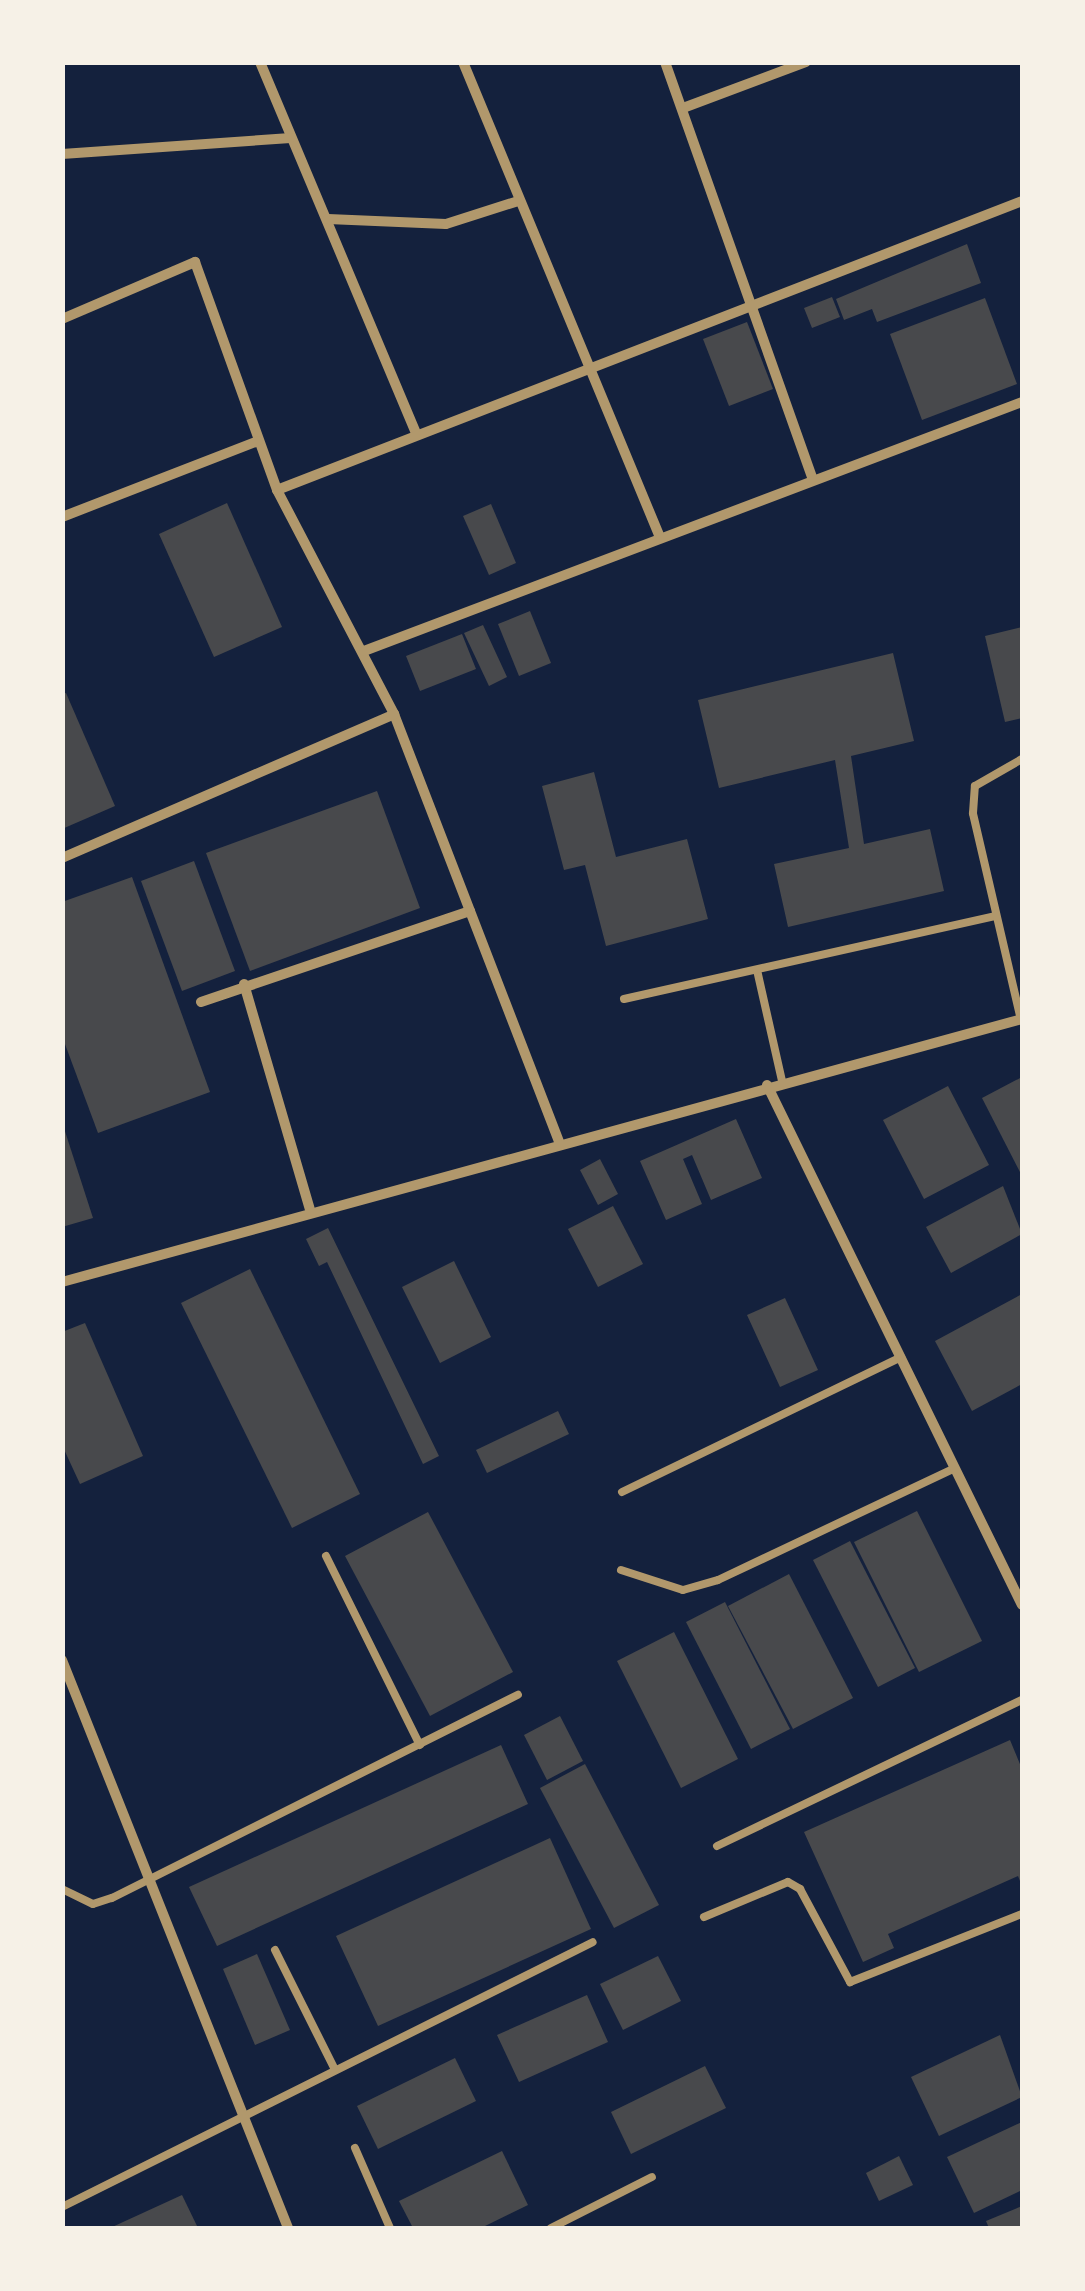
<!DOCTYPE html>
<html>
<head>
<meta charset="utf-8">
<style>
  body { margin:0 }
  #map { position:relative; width:1085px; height:2291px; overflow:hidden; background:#14213d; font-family:Roboto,sans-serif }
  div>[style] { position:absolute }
  .building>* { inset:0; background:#48494c }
  .service>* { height:8px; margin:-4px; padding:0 4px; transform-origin:4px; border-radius:4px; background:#b1986c }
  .minor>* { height:10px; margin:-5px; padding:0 5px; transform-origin:5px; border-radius:5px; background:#b1986c }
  span { translate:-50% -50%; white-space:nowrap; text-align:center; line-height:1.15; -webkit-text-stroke:10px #f6f1e7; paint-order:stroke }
  .frame { position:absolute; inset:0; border:65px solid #f6f1e7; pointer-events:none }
</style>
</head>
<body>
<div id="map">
  <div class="building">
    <div style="clip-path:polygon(967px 244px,981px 283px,877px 322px,872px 309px,844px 320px,836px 299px)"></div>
    <div style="clip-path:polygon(832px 297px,840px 317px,812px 328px,804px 308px)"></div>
    <div style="clip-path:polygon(985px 298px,1017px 384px,922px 420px,890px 334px)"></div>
    <div style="clip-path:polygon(747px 322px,773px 389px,729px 406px,703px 339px)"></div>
    <div style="clip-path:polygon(227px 503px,282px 627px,214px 657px,159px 534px)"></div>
    <div style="clip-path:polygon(491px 504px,516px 563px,489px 575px,463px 516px)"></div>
    <div style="clip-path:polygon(530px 611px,551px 663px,519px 676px,498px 624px)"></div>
    <div style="clip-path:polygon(483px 625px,507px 677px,489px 686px,464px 633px)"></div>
    <div style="clip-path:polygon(1022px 627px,1022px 718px,1005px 722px,985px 636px)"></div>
    <div style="clip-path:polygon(462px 634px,476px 669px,420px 691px,406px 656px)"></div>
    <div style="clip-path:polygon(893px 653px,914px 741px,851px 756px,864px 844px,930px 829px,944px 891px,788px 927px,774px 864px,849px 848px,835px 760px,719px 788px,698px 700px)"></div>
    <div style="clip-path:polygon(66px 693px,115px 806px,62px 829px,62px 694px)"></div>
    <div style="clip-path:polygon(594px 772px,616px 857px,687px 839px,708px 919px,606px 946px,585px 865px,564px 870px,542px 786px)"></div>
    <div style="clip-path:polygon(377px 791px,420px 908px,250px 971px,206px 853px)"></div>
    <div style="clip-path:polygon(194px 861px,235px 971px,182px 991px,141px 881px)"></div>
    <div style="clip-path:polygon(132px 877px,210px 1092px,98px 1133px,62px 1036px,62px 902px)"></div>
    <div style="clip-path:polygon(1022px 1077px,1022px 1176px,982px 1098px)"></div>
    <div style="clip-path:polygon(948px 1086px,989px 1165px,924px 1199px,883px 1120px)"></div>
    <div style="clip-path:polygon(736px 1119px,762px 1178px,711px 1200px,692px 1155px,683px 1159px,702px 1204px,666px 1220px,640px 1161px)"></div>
    <div style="clip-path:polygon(62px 1122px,93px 1218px,62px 1227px)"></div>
    <div style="clip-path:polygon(600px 1159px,618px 1194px,598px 1205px,580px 1170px)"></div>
    <div style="clip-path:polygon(1003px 1186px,1022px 1234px,951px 1273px,926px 1227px)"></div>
    <div style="clip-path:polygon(613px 1206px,643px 1264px,598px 1287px,568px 1229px)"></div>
    <div style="clip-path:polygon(328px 1228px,439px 1456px,423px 1464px,327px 1262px,319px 1266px,306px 1239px)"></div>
    <div style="clip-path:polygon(454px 1261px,491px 1337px,440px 1363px,402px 1287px)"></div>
    <div style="clip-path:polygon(250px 1269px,360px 1494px,292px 1528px,181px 1303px)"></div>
    <div style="clip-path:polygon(1022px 1294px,1022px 1384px,972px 1411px,935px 1341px)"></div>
    <div style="clip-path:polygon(785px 1298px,818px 1370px,780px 1387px,747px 1315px)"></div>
    <div style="clip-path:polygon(85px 1323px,143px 1456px,80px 1484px,62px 1445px,62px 1332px)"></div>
    <div style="clip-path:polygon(558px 1411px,569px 1434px,487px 1473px,476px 1450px)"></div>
    <div style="clip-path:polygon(917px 1511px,982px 1641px,919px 1672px,854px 1542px)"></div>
    <div style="clip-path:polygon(428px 1512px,513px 1672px,430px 1716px,345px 1556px)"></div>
    <div style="clip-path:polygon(850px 1541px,915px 1668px,878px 1687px,813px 1560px)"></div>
    <div style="clip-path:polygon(789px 1574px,853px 1698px,793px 1729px,728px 1606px)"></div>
    <div style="clip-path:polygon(725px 1602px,790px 1729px,751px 1749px,686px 1622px)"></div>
    <div style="clip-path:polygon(674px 1632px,738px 1759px,681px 1788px,617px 1661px)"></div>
    <div style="clip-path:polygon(560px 1716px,583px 1761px,547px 1780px,524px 1735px)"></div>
    <div style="clip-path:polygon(1010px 1740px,1022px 1769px,1022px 1886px,1018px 1876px,888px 1934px,894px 1948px,863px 1962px,804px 1832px)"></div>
    <div style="clip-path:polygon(501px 1745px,528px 1804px,217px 1946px,189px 1887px)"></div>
    <div style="clip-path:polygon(585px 1764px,659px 1905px,614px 1928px,540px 1788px)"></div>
    <div style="clip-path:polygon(550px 1838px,591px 1929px,378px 2026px,336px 1936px)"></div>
    <div style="clip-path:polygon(257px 1954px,290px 2030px,255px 2045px,223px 1969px)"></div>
    <div style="clip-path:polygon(658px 1956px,681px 2001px,623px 2030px,600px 1984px)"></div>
    <div style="clip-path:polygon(587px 1995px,608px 2042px,519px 2082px,497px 2035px)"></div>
    <div style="clip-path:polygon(1000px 2035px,1022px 2097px,939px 2136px,911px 2077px)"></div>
    <div style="clip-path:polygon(455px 2058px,476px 2101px,378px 2149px,357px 2106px)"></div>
    <div style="clip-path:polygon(705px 2066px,726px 2108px,631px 2154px,611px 2112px)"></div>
    <div style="clip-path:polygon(1022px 2122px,1022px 2190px,974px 2213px,947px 2157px)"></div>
    <div style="clip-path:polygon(502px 2151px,528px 2205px,481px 2228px,413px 2228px,399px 2201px)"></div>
    <div style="clip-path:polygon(899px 2156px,913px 2185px,879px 2201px,866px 2173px)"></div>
    <div style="clip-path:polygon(182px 2195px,198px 2228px,110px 2228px)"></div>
    <div style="clip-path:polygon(1022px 2206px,1022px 2228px,989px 2228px,986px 2221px)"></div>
  </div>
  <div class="service">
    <div style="left:757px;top:970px;width:114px;rotate:77.3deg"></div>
    <div style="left:624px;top:999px;width:380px;rotate:-12.6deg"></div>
    <div style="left:1021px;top:1020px;width:212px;rotate:-103.1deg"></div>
    <div style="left:973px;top:813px;width:27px;rotate:-86deg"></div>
    <div style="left:975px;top:786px;width:54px;rotate:-29.9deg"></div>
    <div style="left:622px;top:1492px;width:310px;rotate:-25.8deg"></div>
    <div style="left:326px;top:1556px;width:211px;rotate:63.6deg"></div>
    <div style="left:621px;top:1570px;width:65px;rotate:17.9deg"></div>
    <div style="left:683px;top:1590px;width:36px;rotate:-16deg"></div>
    <div style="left:718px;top:1580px;width:262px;rotate:-25.3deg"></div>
    <div style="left:717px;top:1846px;width:338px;rotate:-25.6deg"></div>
    <div style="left:62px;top:1889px;width:34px;rotate:26deg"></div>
    <div style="left:93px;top:1904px;width:20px;rotate:-18deg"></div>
    <div style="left:112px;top:1898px;width:454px;rotate:-26.6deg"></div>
    <div style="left:704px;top:1917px;width:91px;rotate:-22.6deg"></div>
    <div style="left:788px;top:1882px;width:14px;rotate:30deg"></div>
    <div style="left:800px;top:1889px;width:106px;rotate:61.7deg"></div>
    <div style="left:850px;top:1982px;width:185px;rotate:-21.6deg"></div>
    <div style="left:275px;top:1950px;width:132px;rotate:63.4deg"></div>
    <div style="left:355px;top:2148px;width:87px;rotate:66.4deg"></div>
    <div style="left:62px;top:2207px;width:593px;rotate:-26.52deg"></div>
    <div style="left:551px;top:2228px;width:113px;rotate:-26.8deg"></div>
  </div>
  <div class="minor">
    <div style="left:260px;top:62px;width:400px;rotate:67.2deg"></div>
    <div style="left:463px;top:62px;width:512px;rotate:67.49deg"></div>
    <div style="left:665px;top:62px;width:442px;rotate:70.5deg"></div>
    <div style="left:683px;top:108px;width:131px;rotate:-20.5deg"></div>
    <div style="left:62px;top:154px;width:229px;rotate:-4deg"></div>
    <div style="left:328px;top:219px;width:118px;rotate:2.4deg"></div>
    <div style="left:446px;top:224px;width:76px;rotate:-17.7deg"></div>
    <div style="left:62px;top:319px;width:145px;rotate:-23.2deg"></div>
    <div style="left:195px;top:262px;width:242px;rotate:70.2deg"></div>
    <div style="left:277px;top:490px;width:253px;rotate:62.4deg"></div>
    <div style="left:394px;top:714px;width:458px;rotate:68.9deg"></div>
    <div style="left:277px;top:490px;width:799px;rotate:-21.2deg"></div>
    <div style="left:62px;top:517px;width:210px;rotate:-21.2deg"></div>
    <div style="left:364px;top:651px;width:704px;rotate:-20.73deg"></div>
    <div style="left:62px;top:858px;width:362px;rotate:-23.4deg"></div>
    <div style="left:244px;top:984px;width:234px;rotate:73.7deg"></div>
    <div style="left:201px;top:1002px;width:284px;rotate:-18.7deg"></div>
    <div style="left:767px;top:1085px;width:579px;rotate:63.88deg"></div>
    <div style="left:62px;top:1282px;width:995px;rotate:-15.32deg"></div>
    <div style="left:62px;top:1660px;width:611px;rotate:68.3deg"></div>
  </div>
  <div class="frame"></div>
</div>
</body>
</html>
